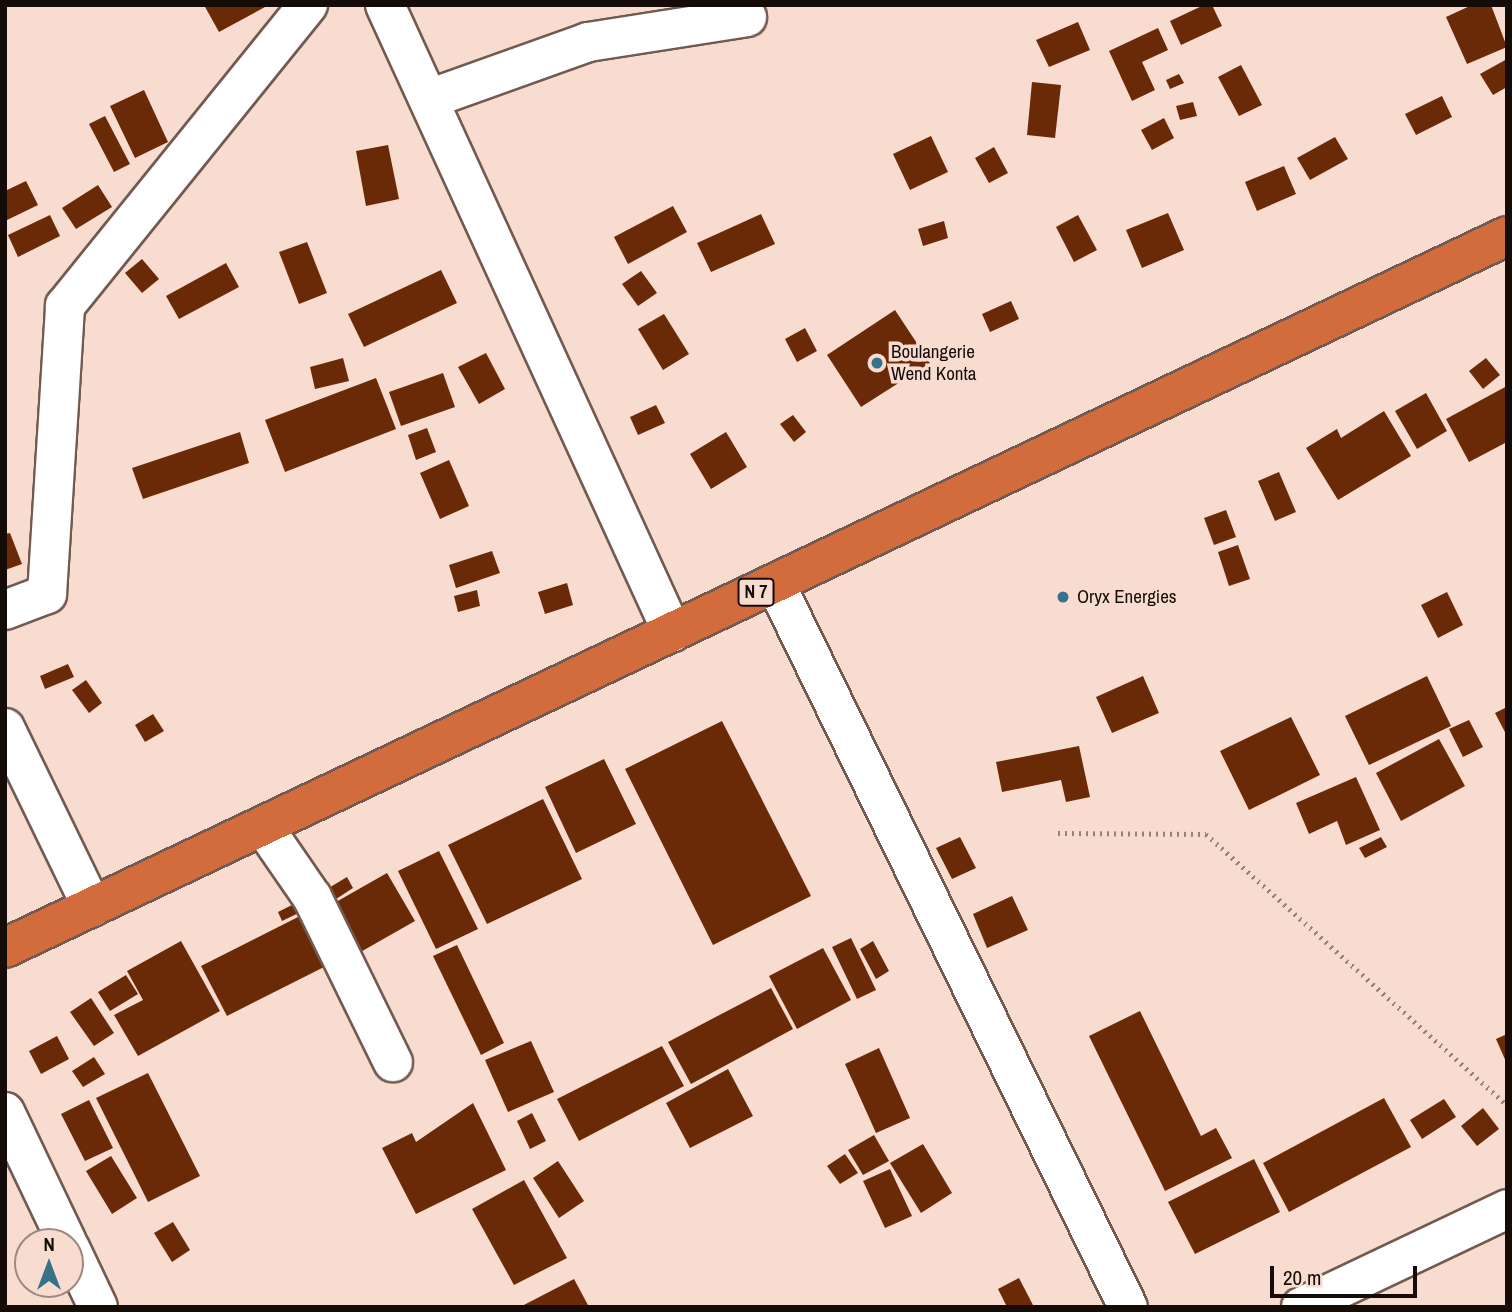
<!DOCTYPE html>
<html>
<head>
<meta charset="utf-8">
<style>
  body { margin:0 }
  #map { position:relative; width:1512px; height:1312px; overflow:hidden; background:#f8dcd0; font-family:"Archivo Narrow",sans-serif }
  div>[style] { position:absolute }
  .building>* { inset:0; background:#6b2a07 }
  .path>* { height:4.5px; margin-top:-2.25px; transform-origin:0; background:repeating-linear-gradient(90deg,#96827a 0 2px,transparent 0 7px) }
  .roads { filter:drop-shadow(2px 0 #725a50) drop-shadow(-2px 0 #725a50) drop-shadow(0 2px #725a50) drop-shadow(0 -2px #725a50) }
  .minor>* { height:38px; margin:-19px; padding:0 19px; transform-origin:19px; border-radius:19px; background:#fff }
  .highway>* { height:38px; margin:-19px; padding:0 19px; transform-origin:19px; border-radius:19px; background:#d36c3c }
  .dots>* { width:19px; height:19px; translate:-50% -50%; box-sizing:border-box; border:4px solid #f8dcd0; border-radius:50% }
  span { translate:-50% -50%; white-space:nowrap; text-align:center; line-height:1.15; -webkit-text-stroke:7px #f8dcd0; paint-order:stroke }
  .shield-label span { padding:2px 5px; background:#f8dcd0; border:2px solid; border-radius:5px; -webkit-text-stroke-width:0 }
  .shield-label { font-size:18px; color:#150c08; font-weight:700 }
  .poi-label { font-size:19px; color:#150c08 }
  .left { translate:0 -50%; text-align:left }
  .frame { position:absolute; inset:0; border:7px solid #150c08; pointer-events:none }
  .north { position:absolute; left:14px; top:1228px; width:70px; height:70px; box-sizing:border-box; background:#f8dcd0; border:2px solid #9d8980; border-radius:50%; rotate:0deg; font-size:19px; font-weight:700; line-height:28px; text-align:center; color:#150c08 }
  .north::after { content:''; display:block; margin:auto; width:24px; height:32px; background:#367389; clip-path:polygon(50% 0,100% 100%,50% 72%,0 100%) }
  .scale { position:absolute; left:1270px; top:1266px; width:147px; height:32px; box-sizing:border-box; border:4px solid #150c08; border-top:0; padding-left:9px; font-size:21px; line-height:24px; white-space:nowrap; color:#150c08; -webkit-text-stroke:5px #f8dcd0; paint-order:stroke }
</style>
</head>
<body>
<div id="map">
  <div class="building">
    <div style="clip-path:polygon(204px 5px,264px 5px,265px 7px,219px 32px)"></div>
    <div style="clip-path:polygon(1204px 5px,1212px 5px,1222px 26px,1181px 45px,1170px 21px)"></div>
    <div style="clip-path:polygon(1472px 5px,1491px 5px,1507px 47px,1467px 64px,1446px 17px)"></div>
    <div style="clip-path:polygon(1078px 22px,1090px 50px,1049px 67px,1036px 40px)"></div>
    <div style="clip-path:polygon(1158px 28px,1168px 50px,1142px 62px,1155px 90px,1132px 101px,1109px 51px)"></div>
    <div style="clip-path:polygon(1507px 59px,1507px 87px,1493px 95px,1480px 74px)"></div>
    <div style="clip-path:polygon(1241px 65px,1262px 105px,1239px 116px,1218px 77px)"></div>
    <div style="clip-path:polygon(1179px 74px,1184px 83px,1170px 89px,1166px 80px)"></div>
    <div style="clip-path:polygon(1032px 82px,1061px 85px,1055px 138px,1027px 135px)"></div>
    <div style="clip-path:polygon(144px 90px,168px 142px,135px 158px,110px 106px)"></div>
    <div style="clip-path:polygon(1442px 96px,1452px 117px,1416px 135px,1405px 114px)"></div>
    <div style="clip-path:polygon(1193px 102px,1197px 116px,1180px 120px,1176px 106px)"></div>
    <div style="clip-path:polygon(105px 116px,130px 164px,114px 172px,89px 124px)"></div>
    <div style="clip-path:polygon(1164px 118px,1174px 138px,1152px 150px,1141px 130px)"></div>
    <div style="clip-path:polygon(931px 136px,948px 172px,910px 190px,893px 154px)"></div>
    <div style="clip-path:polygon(1335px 137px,1348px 159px,1310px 180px,1297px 158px)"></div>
    <div style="clip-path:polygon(388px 145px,399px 199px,366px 206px,356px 151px)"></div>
    <div style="clip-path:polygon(994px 147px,1008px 173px,989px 183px,975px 158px)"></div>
    <div style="clip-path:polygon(1284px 166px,1296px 194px,1257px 211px,1245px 182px)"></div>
    <div style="clip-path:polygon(26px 181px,38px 205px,5px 221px,5px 191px)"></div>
    <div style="clip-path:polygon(98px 185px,112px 207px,76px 229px,62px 208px)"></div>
    <div style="clip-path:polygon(673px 206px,687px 232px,628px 264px,614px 237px)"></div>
    <div style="clip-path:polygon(1168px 213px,1184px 250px,1142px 268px,1126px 230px)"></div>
    <div style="clip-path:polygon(761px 214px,775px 244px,711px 272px,697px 243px)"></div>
    <div style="clip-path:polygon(50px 215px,60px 236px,18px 257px,8px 235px)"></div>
    <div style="clip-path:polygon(1078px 215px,1097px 250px,1074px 262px,1056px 227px)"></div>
    <div style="clip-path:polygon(944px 221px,948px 238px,923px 246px,918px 229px)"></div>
    <div style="clip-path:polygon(307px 242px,327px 293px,299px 304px,279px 252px)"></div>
    <div style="clip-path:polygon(142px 259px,159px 279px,142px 293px,125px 273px)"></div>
    <div style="clip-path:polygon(226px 263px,239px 287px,179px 319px,166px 296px)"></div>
    <div style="clip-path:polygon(441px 270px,457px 303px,364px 347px,348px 314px)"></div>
    <div style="clip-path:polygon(641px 271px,657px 293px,638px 306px,622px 284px)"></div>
    <div style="clip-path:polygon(1011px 301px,1019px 319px,990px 332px,982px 314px)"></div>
    <div style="clip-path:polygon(895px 310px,930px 363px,861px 407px,827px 355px)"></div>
    <div style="clip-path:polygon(664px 314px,689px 354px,663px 370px,638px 329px)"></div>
    <div style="clip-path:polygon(805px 328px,817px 351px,797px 362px,785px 339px)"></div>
    <div style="clip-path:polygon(486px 353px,505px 389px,479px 404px,458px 367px)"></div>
    <div style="clip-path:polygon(343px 358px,349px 381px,315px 389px,310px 367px)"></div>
    <div style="clip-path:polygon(1486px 358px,1500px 375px,1483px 389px,1469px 371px)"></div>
    <div style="clip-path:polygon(443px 373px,455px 407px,401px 426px,389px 392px)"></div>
    <div style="clip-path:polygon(376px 378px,396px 429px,285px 472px,265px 420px)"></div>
    <div style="clip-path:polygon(1507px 386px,1507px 442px,1469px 462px,1446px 419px)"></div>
    <div style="clip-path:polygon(1426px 393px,1447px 431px,1417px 449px,1395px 411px)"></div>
    <div style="clip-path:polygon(656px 405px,665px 423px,638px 435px,630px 417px)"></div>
    <div style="clip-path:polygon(1384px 411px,1411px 456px,1338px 500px,1306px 448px,1337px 429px,1341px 438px)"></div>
    <div style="clip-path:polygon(793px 415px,806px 432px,794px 442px,780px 424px)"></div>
    <div style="clip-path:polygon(427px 428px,436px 452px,416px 460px,408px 435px)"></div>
    <div style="clip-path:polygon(240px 432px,249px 463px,143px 499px,132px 468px)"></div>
    <div style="clip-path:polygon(726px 432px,747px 467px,711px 489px,690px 454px)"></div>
    <div style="clip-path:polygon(449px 460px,469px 506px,440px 519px,420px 473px)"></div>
    <div style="clip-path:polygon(1279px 472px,1296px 512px,1275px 521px,1258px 481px)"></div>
    <div style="clip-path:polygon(1226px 510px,1236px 537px,1214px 545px,1204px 518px)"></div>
    <div style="clip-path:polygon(10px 533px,22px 564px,5px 570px,5px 534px)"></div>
    <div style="clip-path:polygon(1238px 545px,1250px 579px,1229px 586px,1218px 552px)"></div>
    <div style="clip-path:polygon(492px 551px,500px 573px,456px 588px,449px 565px)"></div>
    <div style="clip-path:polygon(567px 583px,573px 605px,545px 614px,538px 592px)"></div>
    <div style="clip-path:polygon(477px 590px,480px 606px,458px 612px,454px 596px)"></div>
    <div style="clip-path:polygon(1447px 592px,1463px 625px,1438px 638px,1421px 605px)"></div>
    <div style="clip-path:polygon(68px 664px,74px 677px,45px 689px,40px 676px)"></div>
    <div style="clip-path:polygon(1143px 676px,1159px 713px,1112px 733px,1096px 697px)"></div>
    <div style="clip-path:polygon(1427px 676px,1451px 726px,1369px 765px,1345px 716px)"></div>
    <div style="clip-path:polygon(86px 680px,102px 703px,89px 713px,72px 690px)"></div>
    <div style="clip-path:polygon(1507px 707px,1507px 736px,1495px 713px)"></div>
    <div style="clip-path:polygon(153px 714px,164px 731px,145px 742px,135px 725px)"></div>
    <div style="clip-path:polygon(1291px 717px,1320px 775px,1249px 810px,1220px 751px)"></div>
    <div style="clip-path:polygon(1469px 720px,1483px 747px,1463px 757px,1449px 729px)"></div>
    <div style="clip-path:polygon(722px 721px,811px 896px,713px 945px,625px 769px)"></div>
    <div style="clip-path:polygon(1439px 739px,1465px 786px,1401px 821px,1376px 773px)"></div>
    <div style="clip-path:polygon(1079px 746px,1090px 797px,1066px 802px,1061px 780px,1002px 792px,996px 762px)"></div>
    <div style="clip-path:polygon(604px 759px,636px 824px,576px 853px,545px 787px)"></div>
    <div style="clip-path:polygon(1356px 777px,1380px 830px,1346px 845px,1337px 821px,1309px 834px,1296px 803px)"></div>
    <div style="clip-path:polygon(543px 799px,582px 879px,487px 924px,448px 845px)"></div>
    <div style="clip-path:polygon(960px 837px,976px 868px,952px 879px,936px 848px)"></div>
    <div style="clip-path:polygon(1381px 837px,1387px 847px,1365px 858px,1359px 848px)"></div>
    <div style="clip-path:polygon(439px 851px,478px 929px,436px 949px,398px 871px)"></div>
    <div style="clip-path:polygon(387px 873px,415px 921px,357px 954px,329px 906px)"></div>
    <div style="clip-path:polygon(347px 877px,353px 888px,333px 901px,327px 889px)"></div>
    <div style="clip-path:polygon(1012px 896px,1028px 930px,987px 948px,973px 914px)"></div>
    <div style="clip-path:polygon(300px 901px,305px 910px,282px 921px,278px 912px)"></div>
    <div style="clip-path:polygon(306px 913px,332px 963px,227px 1016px,201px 966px)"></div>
    <div style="clip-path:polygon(851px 938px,876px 990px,857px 999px,832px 947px)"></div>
    <div style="clip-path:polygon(181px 941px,220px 1011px,138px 1056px,114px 1015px,143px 1000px,127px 971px)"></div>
    <div style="clip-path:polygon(873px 941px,889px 971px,876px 979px,860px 949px)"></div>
    <div style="clip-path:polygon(457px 945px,504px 1043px,481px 1055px,433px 956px)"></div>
    <div style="clip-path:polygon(823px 948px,851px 1000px,797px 1029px,769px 976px)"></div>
    <div style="clip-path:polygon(126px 975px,138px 994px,110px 1011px,98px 992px)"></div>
    <div style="clip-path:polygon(771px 988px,793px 1029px,691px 1084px,668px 1042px)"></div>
    <div style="clip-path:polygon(91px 998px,114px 1033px,94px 1046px,70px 1012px)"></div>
    <div style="clip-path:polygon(1140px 1011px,1201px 1136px,1216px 1128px,1232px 1158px,1165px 1191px,1089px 1036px)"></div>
    <div style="clip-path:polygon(1507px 1034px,1507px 1064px,1496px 1039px)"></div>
    <div style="clip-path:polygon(57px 1036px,69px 1059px,41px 1074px,29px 1051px)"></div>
    <div style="clip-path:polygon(531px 1041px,554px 1092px,508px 1112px,485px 1060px)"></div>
    <div style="clip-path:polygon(662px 1046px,684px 1086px,579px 1141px,557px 1099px)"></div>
    <div style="clip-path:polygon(879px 1048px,910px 1118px,876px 1133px,845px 1064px)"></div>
    <div style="clip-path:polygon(94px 1057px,105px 1074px,83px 1087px,72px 1071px)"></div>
    <div style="clip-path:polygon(728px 1069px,753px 1116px,690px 1148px,666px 1103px)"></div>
    <div style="clip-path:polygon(148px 1073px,200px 1176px,148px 1202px,96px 1098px)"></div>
    <div style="clip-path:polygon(1384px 1098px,1411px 1147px,1289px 1212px,1263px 1163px)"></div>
    <div style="clip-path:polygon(1444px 1099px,1456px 1117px,1422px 1139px,1410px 1120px)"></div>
    <div style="clip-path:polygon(89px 1100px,113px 1148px,85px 1161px,61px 1114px)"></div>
    <div style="clip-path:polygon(473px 1103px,506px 1170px,416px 1214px,382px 1148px,412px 1133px,416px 1142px)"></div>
    <div style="clip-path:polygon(1483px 1108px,1499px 1129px,1477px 1146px,1461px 1126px)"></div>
    <div style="clip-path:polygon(532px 1113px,546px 1141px,530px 1149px,517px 1121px)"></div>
    <div style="clip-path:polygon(874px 1135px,889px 1161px,863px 1175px,848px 1150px)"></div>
    <div style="clip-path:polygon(923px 1144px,952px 1193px,921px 1213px,890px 1163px)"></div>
    <div style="clip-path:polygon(845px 1154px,858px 1173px,840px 1184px,827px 1166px)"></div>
    <div style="clip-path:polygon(111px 1156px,137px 1198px,112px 1214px,86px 1171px)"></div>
    <div style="clip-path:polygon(1254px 1159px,1280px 1212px,1195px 1254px,1168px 1202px)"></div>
    <div style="clip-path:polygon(558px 1161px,584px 1201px,559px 1218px,533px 1178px)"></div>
    <div style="clip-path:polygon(890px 1169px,912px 1216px,885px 1228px,863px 1181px)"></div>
    <div style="clip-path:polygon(524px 1180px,567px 1258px,514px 1285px,472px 1209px)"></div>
    <div style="clip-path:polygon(173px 1222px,190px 1250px,172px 1262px,154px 1233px)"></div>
    <div style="clip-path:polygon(1019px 1278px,1034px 1307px,1007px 1307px,998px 1289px)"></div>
    <div style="clip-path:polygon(574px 1279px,589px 1307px,520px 1307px)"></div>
  </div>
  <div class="path">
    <div style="left:1058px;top:833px;width:148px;rotate:0.4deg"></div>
    <div style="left:1206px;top:834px;width:405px;rotate:42deg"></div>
  </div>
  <div class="roads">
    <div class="minor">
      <div style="left:385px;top:5px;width:690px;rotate:65.4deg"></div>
      <div style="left:429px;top:99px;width:169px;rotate:-19.7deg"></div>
      <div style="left:588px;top:42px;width:161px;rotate:-8.9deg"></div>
      <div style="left:775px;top:583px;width:805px;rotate:64.01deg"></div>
      <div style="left:5px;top:610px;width:45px;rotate:-20.9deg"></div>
      <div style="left:47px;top:594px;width:289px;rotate:-86.4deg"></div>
      <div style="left:65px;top:306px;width:387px;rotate:-51.1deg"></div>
      <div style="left:5px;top:728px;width:199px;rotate:64.1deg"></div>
      <div style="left:263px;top:826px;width:86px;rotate:55.4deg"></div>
      <div style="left:312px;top:897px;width:184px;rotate:63.9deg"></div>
      <div style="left:5px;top:1112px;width:144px;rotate:64.5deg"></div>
      <div style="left:70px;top:1248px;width:65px;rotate:64.6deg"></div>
      <div style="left:1301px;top:1307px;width:228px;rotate:-25.4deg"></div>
    </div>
    <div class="highway">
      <div style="left:5px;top:948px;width:1662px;rotate:-25.36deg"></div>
    </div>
  </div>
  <div class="dots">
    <div style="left:877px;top:363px;background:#367389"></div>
    <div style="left:1063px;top:597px;background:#367389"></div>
  </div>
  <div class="shield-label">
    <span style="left:756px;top:592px">N 7</span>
  </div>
  <div class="poi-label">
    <span class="left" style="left:891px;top:363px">Boulangerie<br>Wend Konta</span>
    <span class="left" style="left:1077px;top:597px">Oryx Energies</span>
  </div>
  <div class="frame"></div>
  <div class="north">N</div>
  <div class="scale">20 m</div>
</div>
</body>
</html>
